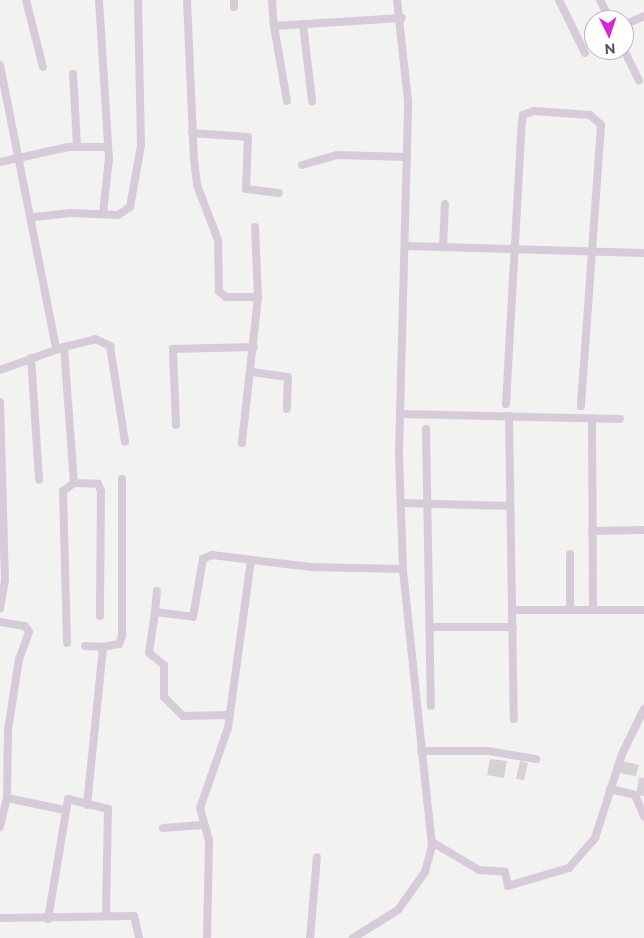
<!DOCTYPE html>
<html>
<head>
<meta charset="utf-8">
<style>
  body { margin:0 }
  #map { position:relative; width:644px; height:938px; overflow:hidden; background:#f2f2f0; font-family:Raleway,sans-serif }
  div>[style] { position:absolute }
  .building>* { inset:0; background:#d7d0d6 }
  .street>* { height:8px; margin:-4px; padding:0 4px; transform-origin:4px; border-radius:4px; background:#d7cbd9 }
  span { translate:-50% -50%; white-space:nowrap; text-align:center; line-height:1.15; -webkit-text-stroke:4px #fff; paint-order:stroke }
  .north { position:absolute; left:584px; top:10px; width:50px; height:50px; box-sizing:border-box; background:#fff; border:1px solid #bdb6be; border-radius:50%; rotate:176deg; font-size:14px; font-weight:700; line-height:20px; text-align:center; color:#5b495c }
  .north::after { content:''; display:block; margin:auto; width:18px; height:22px; background:#d627d5; clip-path:polygon(50% 0,100% 100%,50% 72%,0 100%) }
</style>
</head>
<body>
<div id="map">
  <div class="building">
    <div style="clip-path:polygon(490px 759px,507px 761px,504px 778px,487px 775px)"></div>
    <div style="clip-path:polygon(520px 761px,528px 763px,524px 780px,516px 779px)"></div>
    <div style="clip-path:polygon(622px 761px,639px 765px,636px 776px,619px 773px)"></div>
    <div style="clip-path:polygon(639px 777px,644px 778px,644px 796px,636px 795px)"></div>
  </div>
  <div class="street">
    <div style="left:26px;top:0;width:69px;rotate:75.8deg"></div>
    <div style="left:99px;top:0;width:158px;rotate:86.4deg"></div>
    <div style="left:109px;top:158px;width:56px;rotate:96.1deg"></div>
    <div style="left:187px;top:0;width:159px;rotate:87.5deg"></div>
    <div style="left:194px;top:159px;width:26px;rotate:83deg"></div>
    <div style="left:197px;top:185px;width:59px;rotate:69.1deg"></div>
    <div style="left:218px;top:240px;width:51px;rotate:88.9deg"></div>
    <div style="left:219px;top:291px;width:9px;rotate:41deg"></div>
    <div style="left:226px;top:297px;width:32px"></div>
    <div style="left:258px;top:297px;width:147px;rotate:96.3deg"></div>
    <div style="left:234px;top:0;width:7px;rotate:90deg"></div>
    <div style="left:272px;top:0;width:26px;rotate:86deg"></div>
    <div style="left:274px;top:26px;width:128px;rotate:-3.6deg"></div>
    <div style="left:559px;top:0;width:59px;rotate:63.9deg"></div>
    <div style="left:600px;top:0;width:22px;rotate:63deg"></div>
    <div style="left:303px;top:24px;width:78px;rotate:83.3deg"></div>
    <div style="left:624px;top:25px;width:22px;rotate:-24deg"></div>
    <div style="left:274px;top:26px;width:76px;rotate:80.2deg"></div>
    <div style="left:624px;top:50px;width:34px;rotate:64deg"></div>
    <div style="left:0;top:65px;width:289px;rotate:78.8deg"></div>
    <div style="left:73px;top:74px;width:72px;rotate:86.8deg"></div>
    <div style="left:192px;top:133px;width:56px;rotate:4.1deg"></div>
    <div style="left:248px;top:137px;width:52px;rotate:92.2deg"></div>
    <div style="left:246px;top:189px;width:33px;rotate:7deg"></div>
    <div style="left:0;top:162px;width:70px;rotate:-12.4deg"></div>
    <div style="left:68px;top:147px;width:40px"></div>
    <div style="left:302px;top:165px;width:36px;rotate:-16deg"></div>
    <div style="left:337px;top:155px;width:70px;rotate:1.6deg"></div>
    <div style="left:33px;top:217px;width:38px;rotate:-6deg"></div>
    <div style="left:71px;top:213px;width:47px;rotate:2.4deg"></div>
    <div style="left:118px;top:215px;width:14px;rotate:-34deg"></div>
    <div style="left:130px;top:207px;width:63px;rotate:-79.9deg"></div>
    <div style="left:141px;top:145px;width:145px;rotate:-91.2deg"></div>
    <div style="left:255px;top:227px;width:70px;rotate:87.5deg"></div>
    <div style="left:406px;top:246px;width:238px;rotate:1.7deg"></div>
    <div style="left:443px;top:246px;width:42px;rotate:-87.3deg"></div>
    <div style="left:64px;top:347px;width:32px;rotate:-14deg"></div>
    <div style="left:95px;top:339px;width:17px;rotate:25deg"></div>
    <div style="left:110px;top:346px;width:97px;rotate:81.1deg"></div>
    <div style="left:31px;top:358px;width:122px;rotate:86.2deg"></div>
    <div style="left:0;top:370px;width:68px;rotate:-19.8deg"></div>
    <div style="left:64px;top:347px;width:136px;rotate:85.8deg"></div>
    <div style="left:74px;top:483px;width:24px;rotate:2deg"></div>
    <div style="left:98px;top:484px;width:8px;rotate:67deg"></div>
    <div style="left:101px;top:491px;width:125px;rotate:90.5deg"></div>
    <div style="left:252px;top:372px;width:36px;rotate:8deg"></div>
    <div style="left:288px;top:377px;width:32px;rotate:92deg"></div>
    <div style="left:0;top:402px;width:178px;rotate:88.4deg"></div>
    <div style="left:5px;top:580px;width:29px;rotate:100deg"></div>
    <div style="left:506px;top:404px;width:282px;rotate:-86.8deg"></div>
    <div style="left:522px;top:122px;width:7px;rotate:-82deg"></div>
    <div style="left:523px;top:115px;width:12px;rotate:-20deg"></div>
    <div style="left:534px;top:111px;width:56px;rotate:4.1deg"></div>
    <div style="left:590px;top:115px;width:15px;rotate:42deg"></div>
    <div style="left:601px;top:125px;width:282px;rotate:94.1deg"></div>
    <div style="left:400px;top:414px;width:220px;rotate:1.3deg"></div>
    <div style="left:509px;top:416px;width:303px;rotate:89.1deg"></div>
    <div style="left:592px;top:418px;width:192px;rotate:89.7deg"></div>
    <div style="left:176px;top:425px;width:76px;rotate:-92.3deg"></div>
    <div style="left:173px;top:349px;width:81px;rotate:-1.4deg"></div>
    <div style="left:426px;top:429px;width:277px;rotate:89deg"></div>
    <div style="left:401px;top:503px;width:109px;rotate:1.6deg"></div>
    <div style="left:592px;top:531px;width:52px;rotate:-1.1deg"></div>
    <div style="left:512px;top:610px;width:132px"></div>
    <div style="left:570px;top:610px;width:56px;rotate:-90deg"></div>
    <div style="left:155px;top:612px;width:21px;rotate:-85deg"></div>
    <div style="left:0;top:622px;width:25px;rotate:9deg"></div>
    <div style="left:25px;top:626px;width:7px;rotate:56deg"></div>
    <div style="left:29px;top:632px;width:29px;rotate:110deg"></div>
    <div style="left:19px;top:659px;width:72px;rotate:98.8deg"></div>
    <div style="left:8px;top:730px;width:68px;rotate:90.8deg"></div>
    <div style="left:7px;top:798px;width:30px;rotate:104deg"></div>
    <div style="left:430px;top:627px;width:83px"></div>
    <div style="left:67px;top:643px;width:152px;rotate:-91.5deg"></div>
    <div style="left:63px;top:491px;width:14px;rotate:-36deg"></div>
    <div style="left:85px;top:646px;width:18px;rotate:3deg"></div>
    <div style="left:230px;top:715px;width:47px;rotate:178.8deg"></div>
    <div style="left:183px;top:716px;width:27px;rotate:-135deg"></div>
    <div style="left:164px;top:697px;width:32px;rotate:-90deg"></div>
    <div style="left:164px;top:665px;width:19px;rotate:-141deg"></div>
    <div style="left:149px;top:653px;width:41px;rotate:-81.7deg"></div>
    <div style="left:155px;top:612px;width:38px;rotate:7deg"></div>
    <div style="left:193px;top:617px;width:59px;rotate:-80.2deg"></div>
    <div style="left:203px;top:559px;width:10px;rotate:-24deg"></div>
    <div style="left:212px;top:555px;width:39px;rotate:7deg"></div>
    <div style="left:421px;top:751px;width:67px"></div>
    <div style="left:488px;top:751px;width:49px;rotate:9.5deg"></div>
    <div style="left:610px;top:789px;width:26px;rotate:13deg"></div>
    <div style="left:635px;top:795px;width:23px;rotate:67deg"></div>
    <div style="left:7px;top:798px;width:59px;rotate:11.7deg"></div>
    <div style="left:87px;top:805px;width:159px;rotate:-84.2deg"></div>
    <div style="left:103px;top:647px;width:16px;rotate:-11deg"></div>
    <div style="left:119px;top:644px;width:9px;rotate:-69deg"></div>
    <div style="left:122px;top:636px;width:157px;rotate:-90deg"></div>
    <div style="left:163px;top:828px;width:40px;rotate:-4.3deg"></div>
    <div style="left:432px;top:842px;width:55px;rotate:30.8deg"></div>
    <div style="left:479px;top:870px;width:26px;rotate:4deg"></div>
    <div style="left:505px;top:872px;width:14px;rotate:78deg"></div>
    <div style="left:508px;top:886px;width:64px;rotate:-16.4deg"></div>
    <div style="left:569px;top:868px;width:40px;rotate:-49deg"></div>
    <div style="left:595px;top:838px;width:88px;rotate:-72.2deg"></div>
    <div style="left:622px;top:754px;width:50px;rotate:-63.9deg"></div>
    <div style="left:0;top:918px;width:134px;rotate:-0.9deg"></div>
    <div style="left:134px;top:916px;width:23px;rotate:77deg"></div>
    <div style="left:48px;top:919px;width:122px;rotate:-80.5deg"></div>
    <div style="left:68px;top:799px;width:41px;rotate:14deg"></div>
    <div style="left:108px;top:809px;width:107px;rotate:91.1deg"></div>
    <div style="left:207px;top:938px;width:97px;rotate:-88.8deg"></div>
    <div style="left:209px;top:841px;width:34px;rotate:-105deg"></div>
    <div style="left:200px;top:808px;width:85px;rotate:-70.7deg"></div>
    <div style="left:228px;top:728px;width:170px;rotate:-82.2deg"></div>
    <div style="left:251px;top:560px;width:61px;rotate:6.5deg"></div>
    <div style="left:312px;top:567px;width:91px;rotate:1.3deg"></div>
    <div style="left:310px;top:938px;width:81px;rotate:-85.1deg"></div>
    <div style="left:353px;top:938px;width:53px;rotate:-31.9deg"></div>
    <div style="left:398px;top:910px;width:47px;rotate:-54.6deg"></div>
    <div style="left:425px;top:872px;width:27px;rotate:-75deg"></div>
    <div style="left:432px;top:846px;width:279px;rotate:-96deg"></div>
    <div style="left:403px;top:569px;width:116px;rotate:-92deg"></div>
    <div style="left:399px;top:453px;width:352px;rotate:-88.5deg"></div>
    <div style="left:408px;top:101px;width:102px;rotate:-96.2deg"></div>
  </div>
  <div class="north">N</div>
</div>
</body>
</html>
